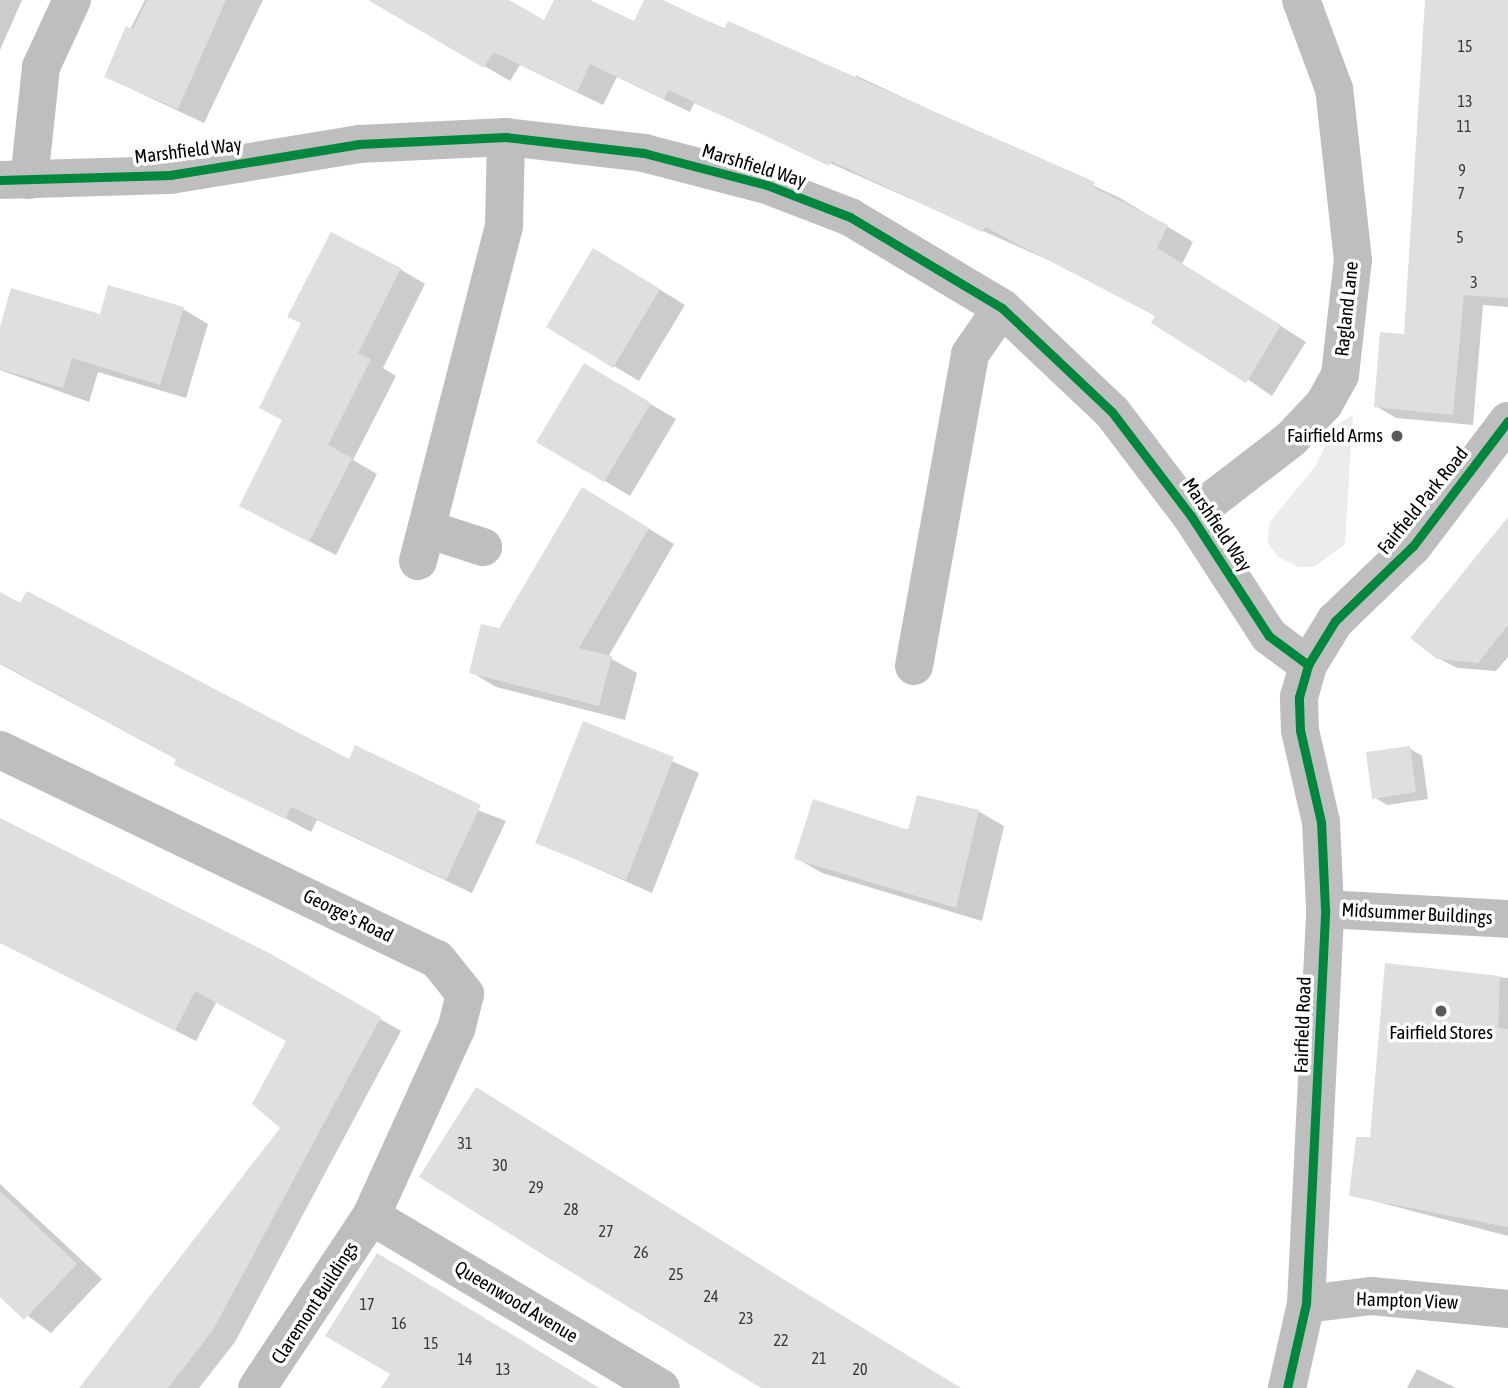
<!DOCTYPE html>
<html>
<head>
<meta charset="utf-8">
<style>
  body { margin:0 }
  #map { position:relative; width:1508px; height:1388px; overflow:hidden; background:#fff; font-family:"Asap Condensed",sans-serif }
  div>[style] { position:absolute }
  .green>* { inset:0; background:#ececec }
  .shadow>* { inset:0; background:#0003 }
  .building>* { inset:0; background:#dfdfdf }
  .minor>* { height:38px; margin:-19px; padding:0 19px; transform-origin:19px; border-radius:19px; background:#bebebe }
  .cycleway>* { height:9px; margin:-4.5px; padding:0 4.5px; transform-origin:4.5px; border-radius:4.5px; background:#00873e }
  .dots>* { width:19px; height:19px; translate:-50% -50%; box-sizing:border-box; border:4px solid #fff; border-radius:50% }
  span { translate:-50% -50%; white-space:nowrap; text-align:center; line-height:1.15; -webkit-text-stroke:7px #fff; paint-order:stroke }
  .number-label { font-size:16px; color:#383838 }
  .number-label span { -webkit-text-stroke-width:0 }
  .street-label { font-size:19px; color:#000 }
  .poi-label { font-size:19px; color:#000 }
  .right { translate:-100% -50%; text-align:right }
</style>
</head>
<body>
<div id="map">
  <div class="green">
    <div style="clip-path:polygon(1353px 415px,1345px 544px,1314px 567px,1299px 567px,1278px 557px,1268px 543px,1269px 523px,1314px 468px,1336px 425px)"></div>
  </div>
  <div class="shadow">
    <div style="clip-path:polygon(0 0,22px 0,0 50px)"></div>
    <div style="clip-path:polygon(145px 0,263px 0,204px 123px,106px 77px)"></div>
    <div style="clip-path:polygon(428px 0,506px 0,545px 23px,556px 0,586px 0,635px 23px,646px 0,659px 0,864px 89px,855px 75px,1120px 198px,1193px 242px,1182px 264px,1306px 342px,1272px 396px,1157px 317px,1071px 270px,694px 103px,690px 112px,617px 77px,603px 105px,520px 65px,510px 81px,414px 25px)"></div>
    <div style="clip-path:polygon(1427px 0,1508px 0,1508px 307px,1483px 305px,1473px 425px,1396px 418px,1376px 406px,1405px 336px)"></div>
    <div style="clip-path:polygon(620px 265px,685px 305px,639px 381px,614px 366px)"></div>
    <div style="clip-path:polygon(400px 269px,425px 284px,383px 368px,396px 376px,353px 460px,377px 474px,336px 555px,267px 520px)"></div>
    <div style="clip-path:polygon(183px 309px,208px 324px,186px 398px,98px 372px,89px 402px,0 370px,0 333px)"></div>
    <div style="clip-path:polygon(584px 365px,676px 419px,630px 496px,539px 441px)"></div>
    <div style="clip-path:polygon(608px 504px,674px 544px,608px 657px,637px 673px,625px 720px,496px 687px,471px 672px)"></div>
    <div style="clip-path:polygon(1508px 552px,1508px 657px,1496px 671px,1457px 668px,1438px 658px)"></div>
    <div style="clip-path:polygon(0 593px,350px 761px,506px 821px,472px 893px,317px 820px,311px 832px,0 664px)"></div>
    <div style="clip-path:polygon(584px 723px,699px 773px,652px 893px,537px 842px)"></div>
    <div style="clip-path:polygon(1409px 748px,1422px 756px,1428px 799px,1387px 805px,1374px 797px)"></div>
    <div style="clip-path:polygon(978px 811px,1004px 826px,982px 921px,822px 873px,796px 858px)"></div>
    <div style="clip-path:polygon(0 820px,270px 956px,401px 1031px,235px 1342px,199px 1388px,82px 1388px,283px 1127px,288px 1041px,217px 1001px,196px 1041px,0 941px)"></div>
    <div style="clip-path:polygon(1386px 965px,1508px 978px,1508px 1074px)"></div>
    <div style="clip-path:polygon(1508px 1116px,1508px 1236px,1351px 1195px,1372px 1138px)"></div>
    <div style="clip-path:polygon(0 1184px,102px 1279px,51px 1333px,0 1295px)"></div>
    <div style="clip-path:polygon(1417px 1369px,1456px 1388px,1407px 1388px)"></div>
  </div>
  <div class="building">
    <div style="clip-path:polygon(147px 0,226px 0,178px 109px,104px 77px,126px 26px,133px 29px)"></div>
    <div style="clip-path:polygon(368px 0,509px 0,544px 20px,554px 0,590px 0,634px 21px,644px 0,663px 0,724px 29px,728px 21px,1095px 182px,1093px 187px,1168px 225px,1157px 248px,1281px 325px,1246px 383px,1151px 323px,1155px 316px,985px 227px,982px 232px,831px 161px,829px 166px,668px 90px,664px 99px,590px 64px,577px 92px,493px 52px,484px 68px)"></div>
    <div style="clip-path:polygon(1425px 0,1508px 0,1508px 298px,1464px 295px,1453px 415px,1374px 407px,1380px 332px,1404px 334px)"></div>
    <div style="clip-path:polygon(331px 232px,401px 268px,358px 353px,371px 359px,328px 445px,352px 458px,309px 542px,239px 506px,282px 420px,259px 408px,301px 323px,287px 317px)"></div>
    <div style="clip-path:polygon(593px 248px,660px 289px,613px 368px,546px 327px)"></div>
    <div style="clip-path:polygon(108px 285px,184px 307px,160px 385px,72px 358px,63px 388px,0 369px,0 327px,11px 288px,100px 314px)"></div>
    <div style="clip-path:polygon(584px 363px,651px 403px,604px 482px,536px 442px)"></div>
    <div style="clip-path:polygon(582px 487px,649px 528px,579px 648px,612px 656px,599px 706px,469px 673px,481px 624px,499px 628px)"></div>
    <div style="clip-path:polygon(1508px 517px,1508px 625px,1478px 663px,1437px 659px,1410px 638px)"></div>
    <div style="clip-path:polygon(27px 591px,349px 759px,355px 745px,481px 805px,446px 880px,291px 807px,285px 819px,174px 765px,176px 759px,0 663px,0 592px,20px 603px)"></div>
    <div style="clip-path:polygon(583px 721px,674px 757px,626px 880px,535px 843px)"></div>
    <div style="clip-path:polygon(1410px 746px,1416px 792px,1372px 799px,1366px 752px)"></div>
    <div style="clip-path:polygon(917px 795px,979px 810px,956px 908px,794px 859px,813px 799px,908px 830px)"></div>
    <div style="clip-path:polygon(0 818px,271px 954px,381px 1017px,213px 1330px,168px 1388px,79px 1388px,280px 1128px,252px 1104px,286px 1041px,195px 991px,175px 1031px,0 943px)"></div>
    <div style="clip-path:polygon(1385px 963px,1500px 976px,1498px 1028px,1508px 1029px,1508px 1227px,1349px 1196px,1356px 1137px,1370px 1137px)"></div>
    <div style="clip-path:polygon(476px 1087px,791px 1284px,961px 1388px,761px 1388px,550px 1259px,419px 1177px)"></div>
    <div style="clip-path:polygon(0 1191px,77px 1264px,24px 1320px,0 1297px)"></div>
    <div style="clip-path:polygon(377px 1253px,518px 1338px,599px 1388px,381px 1388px,390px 1374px,325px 1336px)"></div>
  </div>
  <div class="minor">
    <div style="left:0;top:180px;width:170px;rotate:-1.7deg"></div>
    <div style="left:170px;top:175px;width:192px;rotate:-9.3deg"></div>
    <div style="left:359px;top:144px;width:147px;rotate:-2.7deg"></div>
    <div style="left:506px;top:137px;width:139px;rotate:6.6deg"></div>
    <div style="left:644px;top:153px;width:127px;rotate:14.6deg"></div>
    <div style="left:767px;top:185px;width:89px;rotate:21.1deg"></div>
    <div style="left:850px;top:217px;width:177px;rotate:30.9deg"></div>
    <div style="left:1002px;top:308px;width:151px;rotate:43.4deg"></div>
    <div style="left:1112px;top:412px;width:131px;rotate:52.8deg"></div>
    <div style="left:1191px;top:516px;width:143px;rotate:57deg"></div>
    <div style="left:1269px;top:636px;width:49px;rotate:36.6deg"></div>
    <div style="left:29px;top:180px;width:114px;rotate:-83.9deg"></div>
    <div style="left:41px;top:67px;width:74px;rotate:-65.2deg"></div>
    <div style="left:1191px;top:516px;width:126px;rotate:-37.6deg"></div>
    <div style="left:1291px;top:439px;width:48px;rotate:-46.7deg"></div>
    <div style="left:1324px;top:404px;width:33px;rotate:-61deg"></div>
    <div style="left:1340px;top:375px;width:116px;rotate:-83.6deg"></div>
    <div style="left:1353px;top:260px;width:172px;rotate:-96.3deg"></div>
    <div style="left:1334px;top:89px;width:95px;rotate:-110.3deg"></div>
    <div style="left:427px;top:529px;width:59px;rotate:17.8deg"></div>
    <div style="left:418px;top:561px;width:346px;rotate:-75.6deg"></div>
    <div style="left:504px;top:226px;width:89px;rotate:-88.7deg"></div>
    <div style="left:914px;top:666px;width:317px;rotate:-79.8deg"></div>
    <div style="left:970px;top:354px;width:56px;rotate:-55.2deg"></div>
    <div style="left:0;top:750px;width:484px;rotate:25.6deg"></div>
    <div style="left:437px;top:959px;width:45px;rotate:51.3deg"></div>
    <div style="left:465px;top:994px;width:36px;rotate:104deg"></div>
    <div style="left:456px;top:1029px;width:205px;rotate:114.4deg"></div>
    <div style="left:371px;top:1216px;width:206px;rotate:123.5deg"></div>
    <div style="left:1325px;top:909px;width:183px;rotate:3.1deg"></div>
    <div style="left:371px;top:1216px;width:337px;rotate:30.7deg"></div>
    <div style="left:1306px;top:1304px;width:65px;rotate:-7deg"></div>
    <div style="left:1371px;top:1296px;width:138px;rotate:5.4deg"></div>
    <div style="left:1287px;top:1388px;width:86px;rotate:-77.3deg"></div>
    <div style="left:1306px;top:1304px;width:395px;rotate:-87.2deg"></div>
    <div style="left:1325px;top:909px;width:87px;rotate:-92.6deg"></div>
    <div style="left:1321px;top:822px;width:94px;rotate:-102.9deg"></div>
    <div style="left:1300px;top:730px;width:33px;rotate:-92deg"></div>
    <div style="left:1299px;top:697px;width:33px;rotate:-74deg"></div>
    <div style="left:1308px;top:665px;width:52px;rotate:-58.5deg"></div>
    <div style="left:1335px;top:621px;width:108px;rotate:-43.9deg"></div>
    <div style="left:1413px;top:546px;width:157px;rotate:-52.8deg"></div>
  </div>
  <div class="cycleway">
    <div style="left:0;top:180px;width:170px;rotate:-1.7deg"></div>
    <div style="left:170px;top:175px;width:192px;rotate:-9.3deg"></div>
    <div style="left:359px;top:144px;width:147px;rotate:-2.7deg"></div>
    <div style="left:506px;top:137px;width:139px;rotate:6.6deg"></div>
    <div style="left:644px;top:153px;width:127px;rotate:14.6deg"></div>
    <div style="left:767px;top:185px;width:89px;rotate:21.1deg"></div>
    <div style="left:850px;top:217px;width:177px;rotate:30.9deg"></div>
    <div style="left:1002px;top:308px;width:151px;rotate:43.4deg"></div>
    <div style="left:1112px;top:412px;width:131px;rotate:52.8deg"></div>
    <div style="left:1191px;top:516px;width:143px;rotate:57deg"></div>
    <div style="left:1269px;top:636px;width:49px;rotate:36.6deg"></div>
    <div style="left:1287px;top:1388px;width:86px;rotate:-77.3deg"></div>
    <div style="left:1306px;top:1304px;width:395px;rotate:-87.2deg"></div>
    <div style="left:1325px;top:909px;width:87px;rotate:-92.6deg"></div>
    <div style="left:1321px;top:822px;width:94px;rotate:-102.9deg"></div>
    <div style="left:1300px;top:730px;width:33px;rotate:-92deg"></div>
    <div style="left:1299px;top:697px;width:33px;rotate:-74deg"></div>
    <div style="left:1308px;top:665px;width:52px;rotate:-58.5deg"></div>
    <div style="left:1335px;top:621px;width:108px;rotate:-43.9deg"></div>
    <div style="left:1413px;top:546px;width:157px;rotate:-52.8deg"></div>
  </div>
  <div class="dots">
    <div style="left:1397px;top:436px;background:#595959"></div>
    <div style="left:1441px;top:1011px;background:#595959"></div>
  </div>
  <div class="number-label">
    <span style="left:1465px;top:46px">15</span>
    <span style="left:1465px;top:101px">13</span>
    <span style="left:1464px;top:126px">11</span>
    <span style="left:1462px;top:170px">9</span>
    <span style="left:1461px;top:193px">7</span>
    <span style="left:1460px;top:237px">5</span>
    <span style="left:1474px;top:282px">3</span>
    <span style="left:465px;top:1143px">31</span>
    <span style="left:500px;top:1165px">30</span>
    <span style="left:536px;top:1187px">29</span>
    <span style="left:571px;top:1209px">28</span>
    <span style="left:606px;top:1231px">27</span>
    <span style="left:641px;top:1252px">26</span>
    <span style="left:676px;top:1274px">25</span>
    <span style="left:711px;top:1296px">24</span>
    <span style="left:367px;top:1304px">17</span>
    <span style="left:746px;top:1318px">23</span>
    <span style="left:399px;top:1323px">16</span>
    <span style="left:781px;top:1340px">22</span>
    <span style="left:431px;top:1343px">15</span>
    <span style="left:819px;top:1358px">21</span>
    <span style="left:465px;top:1359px">14</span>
    <span style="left:503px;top:1369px">13</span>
    <span style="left:860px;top:1369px">20</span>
  </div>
  <div class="street-label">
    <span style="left:188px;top:151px;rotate:-7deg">Marshfield Way</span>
    <span style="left:754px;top:166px;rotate:17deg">Marshfield Way</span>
    <span style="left:1347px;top:309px;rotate:-84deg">Ragland Lane</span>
    <span style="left:1423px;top:501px;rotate:-51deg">Fairfield Park Road</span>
    <span style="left:1217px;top:525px;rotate:56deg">Marshfield Way</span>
    <span style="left:1417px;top:914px;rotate:3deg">Midsummer Buildings</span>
    <span style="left:348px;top:916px;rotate:26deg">George's Road</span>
    <span style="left:1303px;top:1025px;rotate:-88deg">Fairfield Road</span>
    <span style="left:1407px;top:1301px;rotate:2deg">Hampton View</span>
    <span style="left:516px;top:1302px;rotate:31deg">Queenwood Avenue</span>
    <span style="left:315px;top:1303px;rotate:-57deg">Claremont Buildings</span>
  </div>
  <div class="poi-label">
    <span class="right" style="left:1383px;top:436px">Fairfield Arms</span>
    <span style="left:1441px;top:1033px">Fairfield Stores</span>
  </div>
</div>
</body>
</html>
